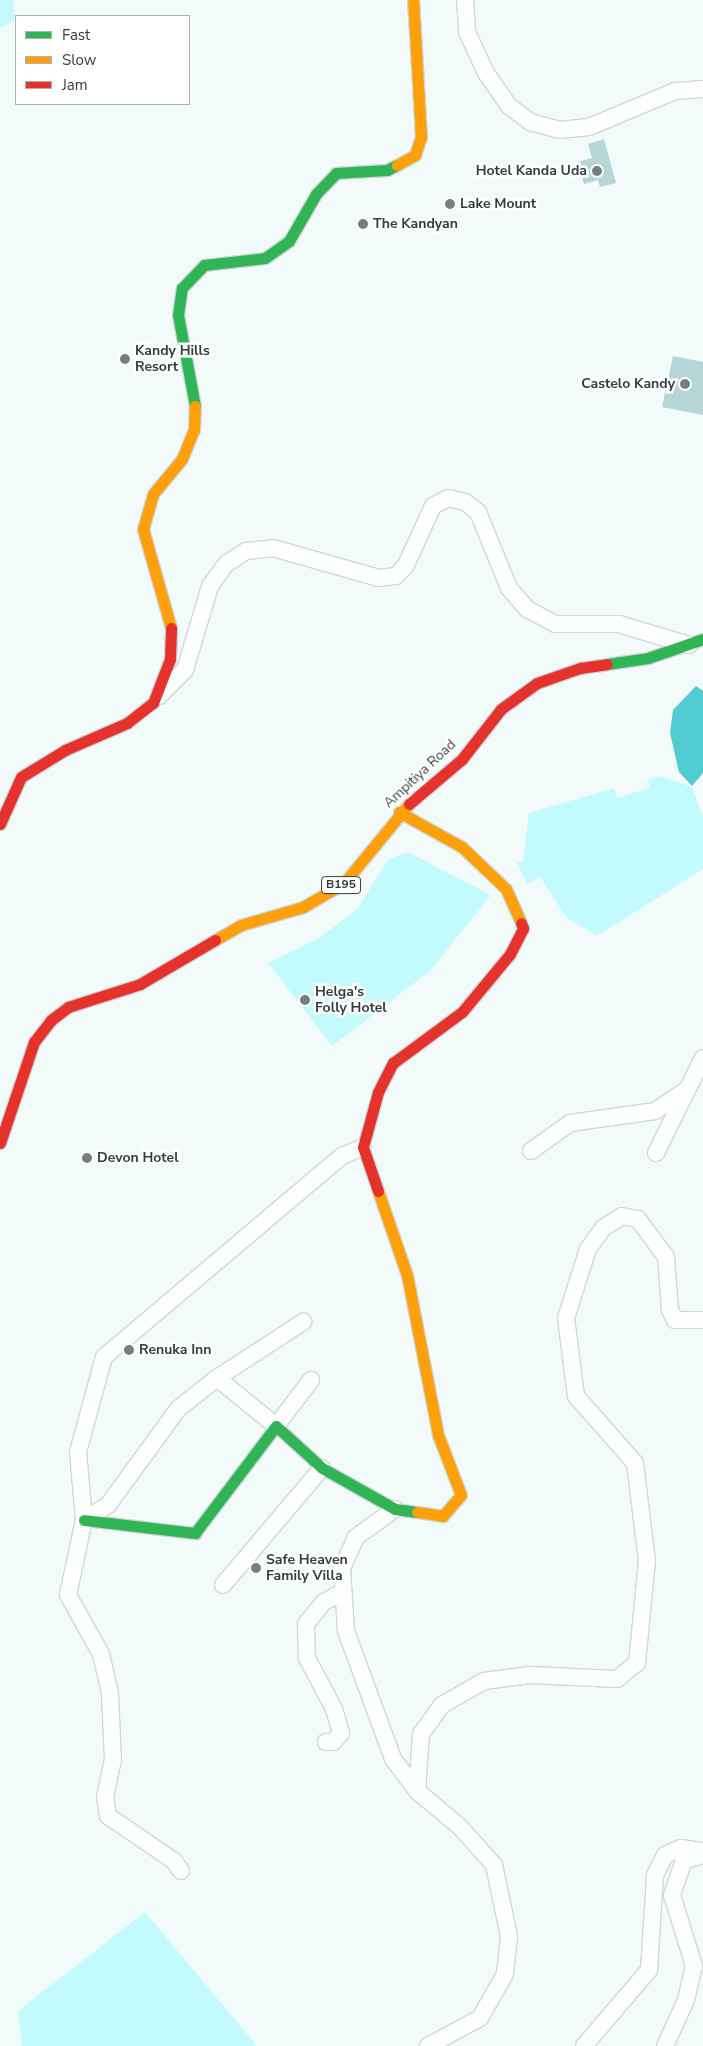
<!DOCTYPE html>
<html>
<head>
<meta charset="utf-8">
<style>
  body { margin:0 }
  #map { position:relative; width:703px; height:2046px; overflow:hidden; background:#f2fafa; font-family:"Nunito Sans",sans-serif }
  div>[style] { position:absolute }
  .green>* { inset:0; background:#c3fafd }
  .water>* { inset:0; background:#51ccd1 }
  .building>* { inset:0; background:#b6d5d6 }
  .roads { filter:drop-shadow(1px 0 #cfd7d7) drop-shadow(-1px 0 #cfd7d7) drop-shadow(0 1px #cfd7d7) drop-shadow(0 -1px #cfd7d7) }
  .street>* { height:16px; margin:-8px; padding:0 8px; transform-origin:8px; border-radius:8px; background:#fdfefe }
  .fast>* { height:11px; margin:-5.5px; padding:0 5.5px; transform-origin:5.5px; border-radius:5.5px; background:#30b455 }
  .slow>* { height:11px; margin:-5.5px; padding:0 5.5px; transform-origin:5.5px; border-radius:5.5px; background:#ff9f0a }
  .jam>* { height:11px; margin:-5.5px; padding:0 5.5px; transform-origin:5.5px; border-radius:5.5px; background:#e5322d }
  .dots>* { width:14px; height:14px; translate:-50% -50%; box-sizing:border-box; border:2px solid #fff; border-radius:50% }
  span { translate:-50% -50%; white-space:nowrap; text-align:center; line-height:1.15; -webkit-text-stroke:5px #fff; paint-order:stroke }
  .shield-label span { padding:1px 4px; background:#fff; border:1px solid; border-radius:4px; -webkit-text-stroke-width:0 }
  .shield-label { font-size:12px; color:#333d3d; font-weight:700 }
  .poi-label { font-size:14px; color:#333d3d; font-weight:700 }
  .right { translate:-100% -50%; text-align:right }
  .left { translate:0 -50%; text-align:left }
  .street-label { font-size:14px; color:#333d3d }
  .legend { position:absolute; left:15px; top:15px; width:175px; height:90px; box-sizing:border-box; background:#fff; border:1px solid #adb1b1; margin:0; padding:6px 9px; list-style:none; font-size:15px; color:#333d3d }
  .legend li { display:flex; align-items:center; gap:10px; height:25px }
  .legend b { width:25px; border:1px solid #adb1b1 }
</style>
</head>
<body>
<div id="map">
  <div class="green">
    <div style="clip-path:polygon(0 0,13px 0,15px 20px,0 28px)"></div>
    <div style="clip-path:polygon(660px 776px,692px 787px,703px 818px,703px 869px,597px 936px,567px 918px,540px 877px,527px 884px,517px 862px,523px 862px,529px 813px,614px 788px,617px 798px,650px 788px,648px 780px)"></div>
    <div style="clip-path:polygon(407px 852px,491px 895px,430px 971px,332px 1046px,268px 963px,319px 938px,357px 909px,388px 860px)"></div>
    <div style="clip-path:polygon(145px 1912px,257px 2046px,22px 2046px,18px 2011px)"></div>
  </div>
  <div class="water">
    <div style="clip-path:polygon(696px 686px,703px 691px,703px 773px,692px 786px,679px 772px,670px 733px,673px 710px)"></div>
  </div>
  <div class="building">
    <div style="clip-path:polygon(604px 139px,616px 183px,600px 187px,598px 180px,584px 184px,578px 162px,592px 158px,588px 144px)"></div>
    <div style="clip-path:polygon(673px 356px,703px 362px,703px 415px,662px 407px)"></div>
  </div>
  <div class="roads">
    <div class="street">
      <div style="left:465px;top:0;width:32px;rotate:86deg"></div>
      <div style="left:467px;top:32px;width:45px;rotate:65.1deg"></div>
      <div style="left:486px;top:73px;width:40px;rotate:55.1deg"></div>
      <div style="left:509px;top:106px;width:26px;rotate:37deg"></div>
      <div style="left:530px;top:122px;width:31px;rotate:15deg"></div>
      <div style="left:560px;top:130px;width:29px;rotate:-6deg"></div>
      <div style="left:589px;top:127px;width:93px;rotate:-22.7deg"></div>
      <div style="left:675px;top:91px;width:28px;rotate:-4deg"></div>
      <div style="left:159px;top:696px;width:37px;rotate:-45deg"></div>
      <div style="left:185px;top:670px;width:88px;rotate:-73.4deg"></div>
      <div style="left:210px;top:586px;width:27px;rotate:-54deg"></div>
      <div style="left:226px;top:564px;width:24px;rotate:-33deg"></div>
      <div style="left:246px;top:551px;width:27px;rotate:-6deg"></div>
      <div style="left:273px;top:548px;width:110px;rotate:15.8deg"></div>
      <div style="left:379px;top:578px;width:17px;rotate:-7deg"></div>
      <div style="left:396px;top:576px;width:15px;rotate:-48deg"></div>
      <div style="left:406px;top:565px;width:65px;rotate:-65.4deg"></div>
      <div style="left:433px;top:506px;width:17px;rotate:-28deg"></div>
      <div style="left:448px;top:498px;width:17px;rotate:13deg"></div>
      <div style="left:465px;top:502px;width:16px;rotate:38deg"></div>
      <div style="left:478px;top:512px;width:82px;rotate:67.8deg"></div>
      <div style="left:509px;top:588px;width:28px;rotate:49deg"></div>
      <div style="left:527px;top:609px;width:32px;rotate:28deg"></div>
      <div style="left:555px;top:624px;width:64px"></div>
      <div style="left:619px;top:624px;width:73px;rotate:16.7deg"></div>
      <div style="left:531px;top:1151px;width:48px;rotate:-35.7deg"></div>
      <div style="left:570px;top:1123px;width:86px;rotate:-8deg"></div>
      <div style="left:655px;top:1111px;width:37px;rotate:-34deg"></div>
      <div style="left:656px;top:1153px;width:106px;rotate:-63.7deg"></div>
      <div style="left:217px;top:1378px;width:76px;rotate:39.1deg"></div>
      <div style="left:276px;top:1426px;width:58px;rotate:-52.7deg"></div>
      <div style="left:395px;top:1509px;width:48px;rotate:144.3deg"></div>
      <div style="left:356px;top:1537px;width:35px;rotate:114deg"></div>
      <div style="left:342px;top:1569px;width:62px;rotate:86.3deg"></div>
      <div style="left:346px;top:1631px;width:136px;rotate:69.8deg"></div>
      <div style="left:393px;top:1759px;width:40px;rotate:53deg"></div>
      <div style="left:417px;top:1791px;width:56px;rotate:39.9deg"></div>
      <div style="left:460px;top:1827px;width:51px;rotate:48.2deg"></div>
      <div style="left:494px;top:1865px;width:73px;rotate:78.1deg"></div>
      <div style="left:509px;top:1936px;width:38px;rotate:96deg"></div>
      <div style="left:505px;top:1974px;width:51px;rotate:119.6deg"></div>
      <div style="left:480px;top:2018px;width:59px;rotate:151.7deg"></div>
      <div style="left:84px;top:1520px;width:28px;rotate:-32deg"></div>
      <div style="left:108px;top:1505px;width:119px;rotate:-53.9deg"></div>
      <div style="left:178px;top:1409px;width:50px;rotate:-38.5deg"></div>
      <div style="left:217px;top:1378px;width:103px;rotate:-33.1deg"></div>
      <div style="left:223px;top:1585px;width:153px;rotate:-49.8deg"></div>
      <div style="left:326px;top:1742px;width:7px"></div>
      <div style="left:333px;top:1742px;width:12px;rotate:-48deg"></div>
      <div style="left:341px;top:1733px;width:25px;rotate:-106deg"></div>
      <div style="left:334px;top:1709px;width:58px;rotate:-117.9deg"></div>
      <div style="left:307px;top:1658px;width:34px;rotate:-92deg"></div>
      <div style="left:306px;top:1624px;width:28px;rotate:-51deg"></div>
      <div style="left:324px;top:1602px;width:19px;rotate:-28deg"></div>
      <div style="left:417px;top:1791px;width:57px;rotate:-86deg"></div>
      <div style="left:421px;top:1734px;width:36px;rotate:-54deg"></div>
      <div style="left:442px;top:1705px;width:48px;rotate:-29.7deg"></div>
      <div style="left:484px;top:1681px;width:47px;rotate:-7.3deg"></div>
      <div style="left:531px;top:1675px;width:86px;rotate:2.7deg"></div>
      <div style="left:617px;top:1679px;width:26px;rotate:-39deg"></div>
      <div style="left:637px;top:1663px;width:102px;rotate:-84.4deg"></div>
      <div style="left:647px;top:1561px;width:99px;rotate:-97deg"></div>
      <div style="left:635px;top:1463px;width:89px;rotate:-131.4deg"></div>
      <div style="left:576px;top:1396px;width:79px;rotate:-97.3deg"></div>
      <div style="left:566px;top:1318px;width:72px;rotate:-72.3deg"></div>
      <div style="left:588px;top:1249px;width:26px;rotate:-54deg"></div>
      <div style="left:603px;top:1228px;width:22px;rotate:-32deg"></div>
      <div style="left:622px;top:1216px;width:16px;rotate:11deg"></div>
      <div style="left:638px;top:1219px;width:47px;rotate:53.6deg"></div>
      <div style="left:666px;top:1257px;width:53px;rotate:85.7deg"></div>
      <div style="left:670px;top:1310px;width:11px;rotate:63deg"></div>
      <div style="left:675px;top:1320px;width:28px"></div>
      <div style="left:181px;top:1871px;width:12px;rotate:-125deg"></div>
      <div style="left:174px;top:1861px;width:80px;rotate:-145.7deg"></div>
      <div style="left:108px;top:1816px;width:19px;rotate:-99deg"></div>
      <div style="left:105px;top:1797px;width:38px;rotate:-78deg"></div>
      <div style="left:113px;top:1760px;width:67px;rotate:-92.6deg"></div>
      <div style="left:110px;top:1693px;width:40px;rotate:-103deg"></div>
      <div style="left:101px;top:1654px;width:68px;rotate:-119.2deg"></div>
      <div style="left:68px;top:1595px;width:77px;rotate:-78deg"></div>
      <div style="left:84px;top:1520px;width:68px;rotate:-95deg"></div>
      <div style="left:78px;top:1452px;width:98px;rotate:-74.7deg"></div>
      <div style="left:104px;top:1357px;width:312px;rotate:-40.2deg"></div>
      <div style="left:342px;top:1156px;width:23px;rotate:-23deg"></div>
      <div style="left:584px;top:2046px;width:100px;rotate:-49.5deg"></div>
      <div style="left:649px;top:1970px;width:95px;rotate:-86.4deg"></div>
      <div style="left:655px;top:1875px;width:22px;rotate:-63deg"></div>
      <div style="left:665px;top:1855px;width:17px;rotate:-24deg"></div>
      <div style="left:681px;top:1848px;width:22px;rotate:8deg"></div>
      <div style="left:665px;top:2046px;width:51px;rotate:-65.5deg"></div>
      <div style="left:686px;top:2000px;width:35px;rotate:-77deg"></div>
      <div style="left:694px;top:1966px;width:74px;rotate:-107.2deg"></div>
      <div style="left:672px;top:1895px;width:36px;rotate:-71deg"></div>
      <div style="left:684px;top:1861px;width:20px;rotate:-18deg"></div>
    </div>
    <div class="fast">
      <div style="left:195px;top:406px;width:93px;rotate:-100.6deg"></div>
      <div style="left:178px;top:315px;width:27px;rotate:-82deg"></div>
      <div style="left:182px;top:288px;width:32px;rotate:-46deg"></div>
      <div style="left:204px;top:265px;width:61px;rotate:-6.5deg"></div>
      <div style="left:265px;top:258px;width:29px;rotate:-35deg"></div>
      <div style="left:289px;top:241px;width:54px;rotate:-60.1deg"></div>
      <div style="left:316px;top:194px;width:29px;rotate:-46deg"></div>
      <div style="left:336px;top:173px;width:51px;rotate:-3.4deg"></div>
      <div style="left:387px;top:170px;width:11px;rotate:-27deg"></div>
      <div style="left:607px;top:664px;width:41px;rotate:-8.3deg"></div>
      <div style="left:648px;top:658px;width:58px;rotate:-19.1deg"></div>
      <div style="left:84px;top:1520px;width:112px;rotate:6.7deg"></div>
      <div style="left:195px;top:1533px;width:134px;rotate:-52.9deg"></div>
      <div style="left:276px;top:1426px;width:62px;rotate:42.4deg"></div>
      <div style="left:322px;top:1468px;width:84px;rotate:29.3deg"></div>
      <div style="left:395px;top:1509px;width:22px;rotate:8deg"></div>
    </div>
    <div class="slow">
      <div style="left:397px;top:165px;width:21px;rotate:-29deg"></div>
      <div style="left:415px;top:155px;width:19px;rotate:-72deg"></div>
      <div style="left:421px;top:137px;width:137px;rotate:-93.3deg"></div>
      <div style="left:171px;top:628px;width:103px;rotate:-105.8deg"></div>
      <div style="left:143px;top:529px;width:36px;rotate:-74deg"></div>
      <div style="left:153px;top:494px;width:45px;rotate:-50.4deg"></div>
      <div style="left:182px;top:459px;width:31px;rotate:-68deg"></div>
      <div style="left:194px;top:430px;width:24px;rotate:-88deg"></div>
      <div style="left:399px;top:812px;width:72px;rotate:29.1deg"></div>
      <div style="left:462px;top:847px;width:61px;rotate:43.7deg"></div>
      <div style="left:506px;top:889px;width:37px;rotate:66deg"></div>
      <div style="left:215px;top:940px;width:30px;rotate:-30deg"></div>
      <div style="left:241px;top:925px;width:65px;rotate:-16.2deg"></div>
      <div style="left:303px;top:907px;width:48px;rotate:-30.3deg"></div>
      <div style="left:344px;top:883px;width:102px;rotate:-50.6deg"></div>
      <div style="left:378px;top:1191px;width:89px;rotate:71deg"></div>
      <div style="left:407px;top:1275px;width:163px;rotate:79deg"></div>
      <div style="left:438px;top:1435px;width:64px;rotate:69deg"></div>
      <div style="left:461px;top:1495px;width:28px;rotate:131deg"></div>
      <div style="left:443px;top:1516px;width:26px;rotate:-171deg"></div>
    </div>
    <div class="jam">
      <div style="left:409px;top:804px;width:70px;rotate:-40.3deg"></div>
      <div style="left:462px;top:759px;width:63px;rotate:-52deg"></div>
      <div style="left:501px;top:709px;width:44px;rotate:-35.8deg"></div>
      <div style="left:537px;top:683px;width:46px;rotate:-19.2deg"></div>
      <div style="left:580px;top:668px;width:27px;rotate:-8deg"></div>
      <div style="left:0;top:824px;width:51px;rotate:-65.9deg"></div>
      <div style="left:21px;top:777px;width:52px;rotate:-31.5deg"></div>
      <div style="left:65px;top:750px;width:68px;rotate:-23.5deg"></div>
      <div style="left:127px;top:723px;width:33px;rotate:-38deg"></div>
      <div style="left:153px;top:703px;width:47px;rotate:-68.9deg"></div>
      <div style="left:170px;top:659px;width:31px;rotate:-88deg"></div>
      <div style="left:0;top:1143px;width:107px;rotate:-71.4deg"></div>
      <div style="left:34px;top:1042px;width:28px;rotate:-52deg"></div>
      <div style="left:51px;top:1020px;width:21px;rotate:-37deg"></div>
      <div style="left:68px;top:1007px;width:76px;rotate:-17.7deg"></div>
      <div style="left:140px;top:984px;width:87px;rotate:-30.4deg"></div>
      <div style="left:378px;top:1191px;width:46px;rotate:-108.8deg"></div>
      <div style="left:363px;top:1147px;width:57px;rotate:-74.7deg"></div>
      <div style="left:378px;top:1092px;width:33px;rotate:-63deg"></div>
      <div style="left:393px;top:1063px;width:86px;rotate:-36.5deg"></div>
      <div style="left:462px;top:1012px;width:75px;rotate:-50.4deg"></div>
      <div style="left:510px;top:954px;width:29px;rotate:-63deg"></div>
      <div style="left:523px;top:928px;width:5px;rotate:-112deg"></div>
    </div>
  </div>
  <div class="dots">
    <div style="left:597px;top:171px;background:#767f7f"></div>
    <div style="left:450px;top:204px;background:#767f7f"></div>
    <div style="left:363px;top:224px;background:#767f7f"></div>
    <div style="left:125px;top:359px;background:#767f7f"></div>
    <div style="left:685px;top:384px;background:#767f7f"></div>
    <div style="left:305px;top:1000px;background:#767f7f"></div>
    <div style="left:87px;top:1158px;background:#767f7f"></div>
    <div style="left:129px;top:1350px;background:#767f7f"></div>
    <div style="left:256px;top:1568px;background:#767f7f"></div>
  </div>
  <div class="shield-label">
    <span style="left:341px;top:885px">B195</span>
  </div>
  <div class="poi-label">
    <span class="right" style="left:587px;top:171px">Hotel Kanda Uda</span>
    <span class="left" style="left:460px;top:204px">Lake Mount</span>
    <span class="left" style="left:373px;top:224px">The Kandyan</span>
    <span class="left" style="left:135px;top:359px">Kandy Hills<br>Resort</span>
    <span class="right" style="left:675px;top:384px">Castelo Kandy</span>
    <span class="left" style="left:315px;top:1000px">Helga's<br>Folly Hotel</span>
    <span class="left" style="left:97px;top:1158px">Devon Hotel</span>
    <span class="left" style="left:139px;top:1350px">Renuka Inn</span>
    <span class="left" style="left:266px;top:1568px">Safe Heaven<br>Family Villa</span>
  </div>
  <div class="street-label">
    <span style="left:420px;top:774px;rotate:-43deg">Ampitiya Road</span>
  </div>
  <ul class="legend">
  <li><b style="height:6px;background:#30b455"></b>Fast</li>
  <li><b style="height:6px;background:#ff9f0a"></b>Slow</li>
  <li><b style="height:6px;background:#e5322d"></b>Jam</li>
  </ul>
</div>
</body>
</html>
